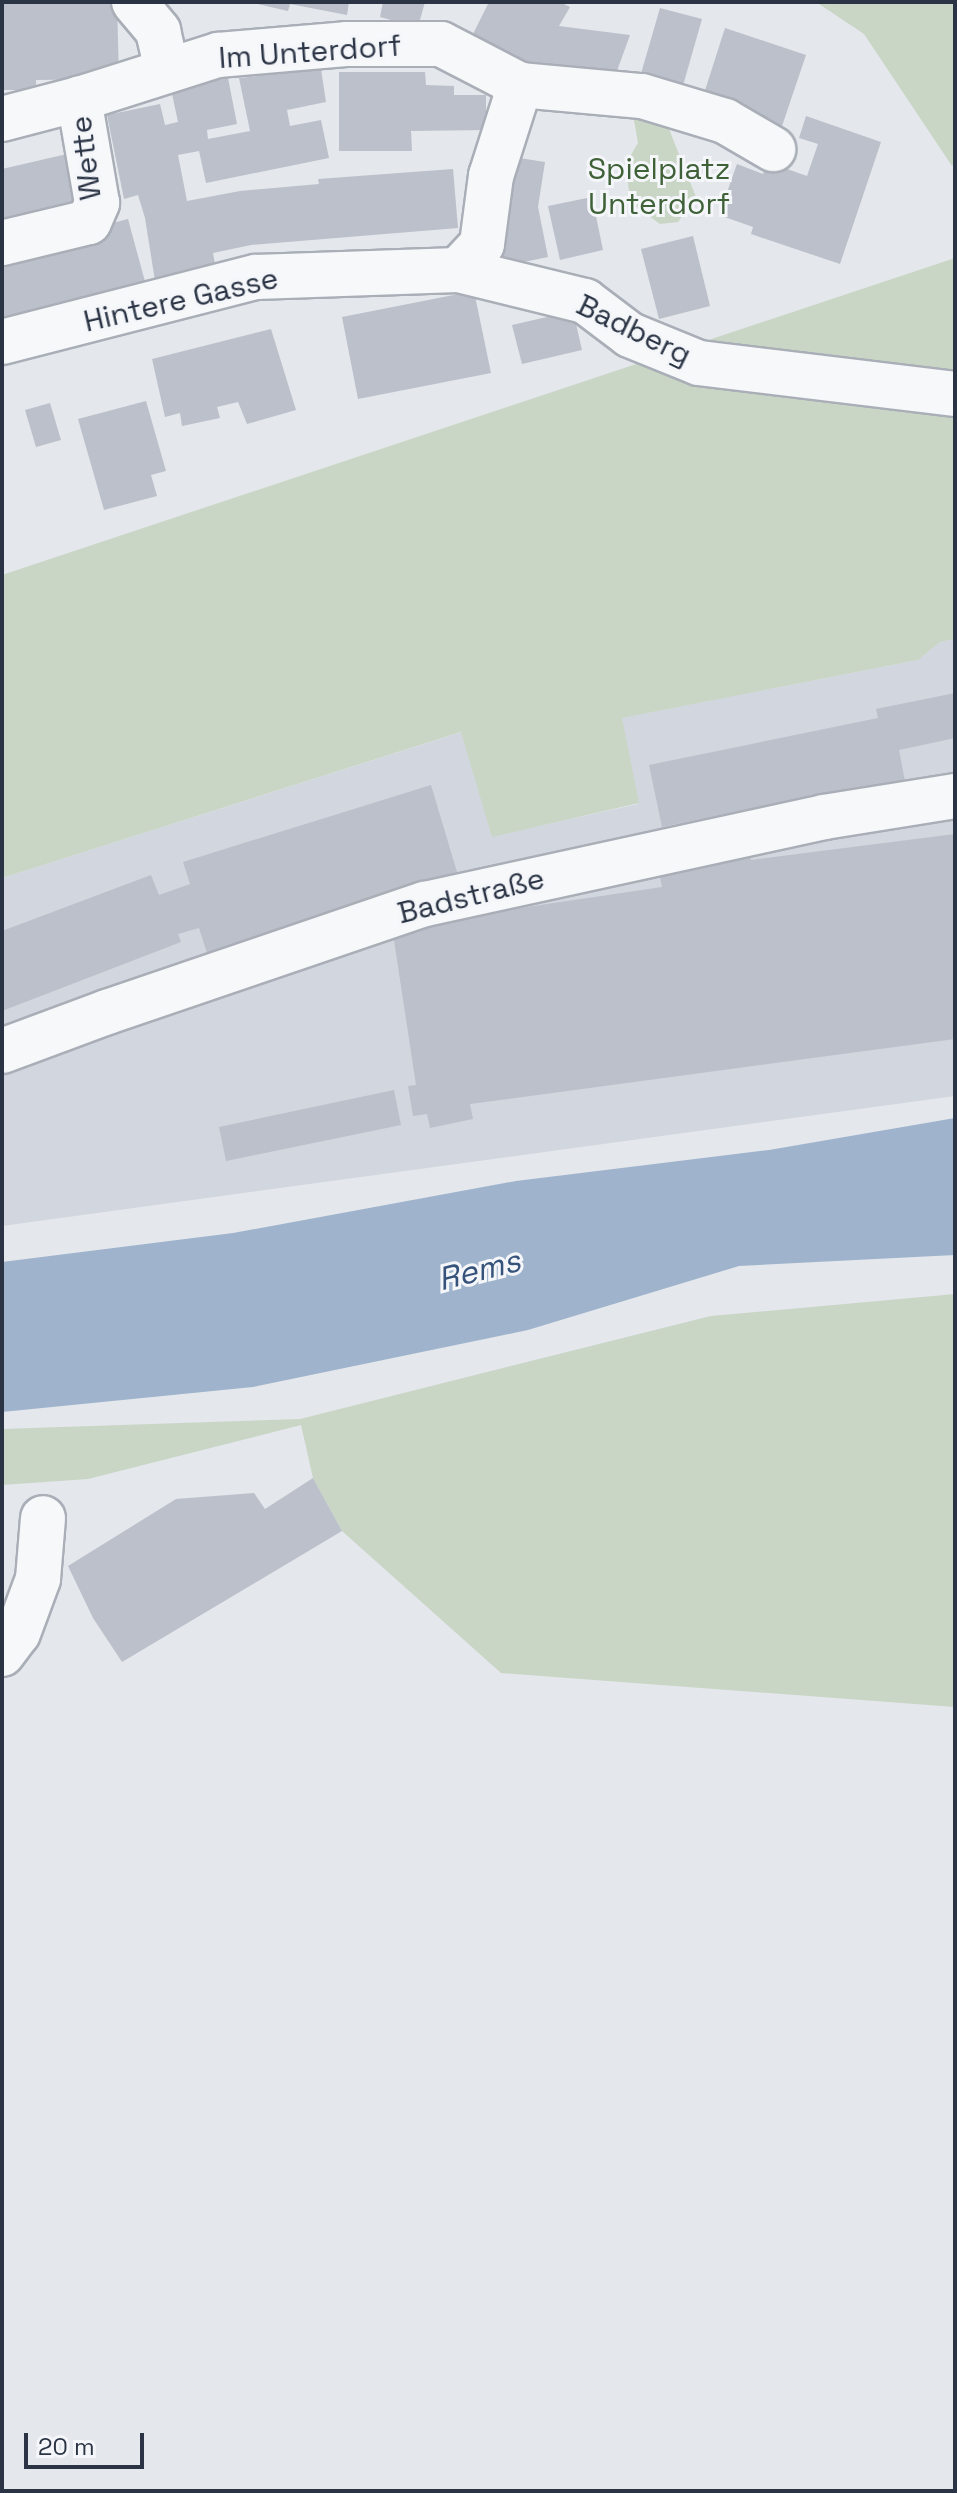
<!DOCTYPE html>
<html>
<head>
<meta charset="utf-8">
<style>
  body { margin:0 }
  #map { position:relative; width:957px; height:2493px; overflow:hidden; background:#e4e7ec; font-family:"Space Grotesk",sans-serif }
  div>[style] { position:absolute }
  .built>* { inset:0; background:#d2d6de }
  .green>* { inset:0; background:#c9d6c5 }
  .water>* { inset:0; background:#9fb4cc }
  .building>* { inset:0; background:#bbc0ca }
  .roads { filter:drop-shadow(2px 0 #a9aeb7) drop-shadow(-2px 0 #a9aeb7) drop-shadow(0 2px #a9aeb7) drop-shadow(0 -2px #a9aeb7) }
  .minor>* { height:44px; margin:-22px; padding:0 22px; transform-origin:22px; border-radius:22px; background:#f7f8fa }
  span { translate:-50% -50%; white-space:nowrap; text-align:center; line-height:1.15; -webkit-text-stroke:6px #f4f6f9; paint-order:stroke }
  .street-label { font-size:30px; color:#2b3445 }
  .park-label { font-size:30px; color:#3f6138 }
  .water-label { font-size:32px; color:#34527a; font-style:italic }
  .frame { position:absolute; inset:0; border:4px solid #2b3445; pointer-events:none }
  .scale { position:absolute; left:24px; top:2433px; width:120px; height:36px; box-sizing:border-box; border:4px solid #2b3445; border-top:0; padding-left:10px; font-size:24px; line-height:28px; white-space:nowrap; color:#2b3445; -webkit-text-stroke:6px #f4f6f9; paint-order:stroke }
</style>
</head>
<body>
<div id="map">
  <div class="built">
    <div style="clip-path:polygon(955px 639px,955px 1096px,2px 1226px,2px 878px,462px 732px,493px 836px,638px 804px,621px 718px,918px 660px,940px 642px)"></div>
  </div>
  <div class="green">
    <div style="clip-path:polygon(816px 2px,955px 2px,955px 161px,952px 166px,864px 34px)"></div>
    <div style="clip-path:polygon(632px 109px,663px 114px,696px 197px,678px 222px,660px 224px,631px 203px,625px 165px,638px 143px)"></div>
    <div style="clip-path:polygon(955px 258px,955px 639px,940px 642px,918px 660px,622px 718px,639px 803px,492px 837px,461px 732px,2px 878px,2px 575px)"></div>
    <div style="clip-path:polygon(955px 1294px,955px 1707px,501px 1673px,342px 1531px,313px 1478px,301px 1425px,88px 1479px,2px 1485px,2px 1429px,300px 1419px,711px 1316px)"></div>
  </div>
  <div class="water">
    <div style="clip-path:polygon(955px 1118px,955px 1255px,739px 1266px,528px 1330px,253px 1387px,2px 1412px,2px 1262px,233px 1233px,516px 1181px,769px 1150px)"></div>
  </div>
  <div class="building">
    <div style="clip-path:polygon(2px 2px,117px 2px,119px 79px,36px 80px,36px 90px,2px 90px)"></div>
    <div style="clip-path:polygon(249px 2px,349px 2px,347px 15px,290px 4px,288px 11px)"></div>
    <div style="clip-path:polygon(383px 2px,425px 2px,418px 27px,380px 17px)"></div>
    <div style="clip-path:polygon(489px 2px,560px 2px,570px 7px,559px 26px,630px 35px,613px 82px,535px 68px,469px 42px)"></div>
    <div style="clip-path:polygon(660px 8px,702px 19px,680px 96px,638px 84px)"></div>
    <div style="clip-path:polygon(725px 28px,806px 55px,780px 132px,700px 106px)"></div>
    <div style="clip-path:polygon(321px 69px,326px 102px,287px 110px,290px 126px,321px 120px,329px 158px,206px 183px,199px 151px,178px 155px,187px 201px,240px 191px,319px 184px,318px 179px,453px 169px,458px 228px,251px 245px,213px 253px,216px 269px,155px 281px,145px 218px,138px 195px,124px 199px,107px 115px,160px 104px,165px 125px,178px 122px,171px 89px,228px 78px,237px 124px,207px 130px,208px 139px,250px 131px,239px 78px)"></div>
    <div style="clip-path:polygon(339px 72px,425px 72px,426px 85px,454px 86px,454px 95px,486px 95px,486px 130px,411px 131px,412px 151px,339px 151px)"></div>
    <div style="clip-path:polygon(806px 116px,881px 142px,840px 264px,751px 234px,753px 227px,719px 215px,737px 164px,763px 174px,767px 162px,807px 176px,818px 144px,799px 138px)"></div>
    <div style="clip-path:polygon(67px 154px,81px 216px,2px 234px,2px 169px)"></div>
    <div style="clip-path:polygon(513px 157px,545px 162px,538px 207px,548px 257px,505px 266px,500px 208px)"></div>
    <div style="clip-path:polygon(592px 197px,603px 250px,560px 260px,548px 206px)"></div>
    <div style="clip-path:polygon(128px 219px,147px 289px,2px 328px,2px 262px,63px 236px)"></div>
    <div style="clip-path:polygon(693px 236px,710px 306px,659px 319px,641px 249px)"></div>
    <div style="clip-path:polygon(474px 291px,491px 373px,358px 399px,342px 317px)"></div>
    <div style="clip-path:polygon(573px 311px,582px 350px,522px 364px,512px 325px)"></div>
    <div style="clip-path:polygon(271px 329px,296px 410px,247px 424px,238px 402px,217px 407px,220px 418px,182px 426px,180px 413px,165px 417px,152px 359px)"></div>
    <div style="clip-path:polygon(146px 401px,166px 471px,151px 475px,157px 496px,104px 510px,78px 419px)"></div>
    <div style="clip-path:polygon(50px 403px,61px 440px,36px 447px,25px 410px)"></div>
    <div style="clip-path:polygon(955px 693px,955px 738px,899px 750px,905px 781px,836px 796px,836px 791px,662px 827px,649px 765px,878px 718px,876px 709px)"></div>
    <div style="clip-path:polygon(431px 785px,457px 872px,415px 889px,207px 953px,199px 928px,178px 934px,181px 942px,2px 1011px,2px 931px,151px 875px,159px 895px,190px 884px,183px 862px)"></div>
    <div style="clip-path:polygon(955px 834px,955px 1039px,470px 1104px,473px 1119px,430px 1128px,427px 1114px,413px 1116px,408px 1086px,416px 1085px,392px 927px,662px 887px,657px 862px,748px 845px,751px 860px)"></div>
    <div style="clip-path:polygon(394px 1090px,401px 1125px,226px 1161px,219px 1127px)"></div>
    <div style="clip-path:polygon(313px 1478px,342px 1531px,122px 1662px,93px 1618px,68px 1566px,176px 1499px,254px 1493px,265px 1509px)"></div>
  </div>
  <div class="roads">
    <div class="minor">
      <div style="left:134px;top:2px;width:38px;rotate:50deg"></div>
      <div style="left:158px;top:31px;width:39px;rotate:77deg"></div>
      <div style="left:2px;top:119px;width:80px;rotate:-14.6deg"></div>
      <div style="left:79px;top:99px;width:146px;rotate:-17.6deg"></div>
      <div style="left:218px;top:55px;width:128px;rotate:-4.9deg"></div>
      <div style="left:346px;top:44px;width:95px"></div>
      <div style="left:441px;top:44px;width:89px;rotate:27.4deg"></div>
      <div style="left:520px;top:85px;width:122px;rotate:5.2deg"></div>
      <div style="left:642px;top:96px;width:87px;rotate:16.8deg"></div>
      <div style="left:725px;top:121px;width:56px;rotate:30.3deg"></div>
      <div style="left:2px;top:243px;width:89px;rotate:-13.6deg"></div>
      <div style="left:89px;top:222px;width:21px;rotate:-67deg"></div>
      <div style="left:97px;top:203px;width:106px;rotate:-99.8deg"></div>
      <div style="left:458px;top:270px;width:35px;rotate:-47deg"></div>
      <div style="left:482px;top:244px;width:69px;rotate:-82.5deg"></div>
      <div style="left:491px;top:176px;width:96px;rotate:-72.3deg"></div>
      <div style="left:2px;top:342px;width:262px;rotate:-14.4deg"></div>
      <div style="left:256px;top:277px;width:202px;rotate:-2deg"></div>
      <div style="left:458px;top:270px;width:131px;rotate:13.7deg"></div>
      <div style="left:585px;top:301px;width:56px;rotate:37.1deg"></div>
      <div style="left:630px;top:335px;width:74px;rotate:22.1deg"></div>
      <div style="left:699px;top:363px;width:258px;rotate:6.9deg"></div>
      <div style="left:2px;top:1051px;width:112px;rotate:-20.4deg"></div>
      <div style="left:107px;top:1012px;width:336px;rotate:-18.8deg"></div>
      <div style="left:425px;top:904px;width:408px;rotate:-12.3deg"></div>
      <div style="left:824px;top:817px;width:133px;rotate:-9.1deg"></div>
      <div style="left:2px;top:1654px;width:26px;rotate:-53deg"></div>
      <div style="left:18px;top:1633px;width:58px;rotate:-69.7deg"></div>
      <div style="left:38px;top:1579px;width:61px;rotate:-85.3deg"></div>
    </div>
  </div>
  <div class="street-label">
    <span style="left:310px;top:52px;rotate:-4deg">Im Unterdorf</span>
    <span style="left:86px;top:158px;rotate:-97deg">Wette</span>
    <span style="left:181px;top:300px;rotate:-13deg">Hintere Gasse</span>
    <span style="left:634px;top:330px;rotate:26deg">Badberg</span>
    <span style="left:471px;top:896px;rotate:-14deg">Badstraße</span>
  </div>
  <div class="park-label">
    <span style="left:659px;top:186px">Spielplatz<br>Unterdorf</span>
  </div>
  <div class="water-label">
    <span style="left:479px;top:1270px;rotate:-14deg">Rems</span>
  </div>
  <div class="frame"></div>
  <div class="scale">20 m</div>
</div>
</body>
</html>
